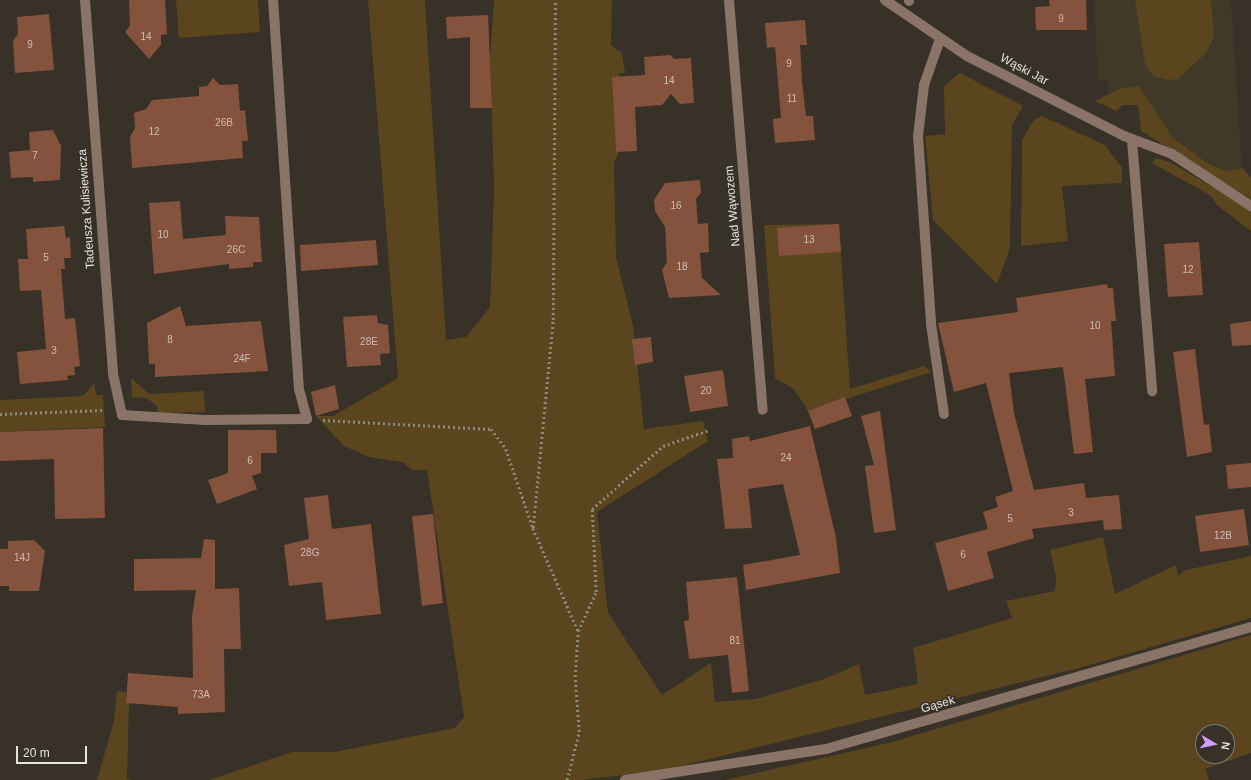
<!DOCTYPE html>
<html>
<head>
<meta charset="utf-8">
<style>
  body { margin:0 }
  #map { position:relative; width:1251px; height:780px; overflow:hidden; background:#373127; font-family:Arial,sans-serif }
  div>[style] { position:absolute }
  .education>* { inset:0; background:#413928 }
  .green>* { inset:0; background:#5a451f }
  .building>* { inset:0; background:#84523d }
  .path>* { height:2.5px; margin-top:-1.25px; transform-origin:0; background:repeating-linear-gradient(90deg,#8e8981 0 2px,transparent 0 5px) }
  .minor>* { height:10px; margin:-5px; padding:0 5px; transform-origin:5px; border-radius:5px; background:#8a7468 }
  span { translate:-50% -50%; white-space:nowrap; text-align:center; line-height:1.15; -webkit-text-stroke:3px #373127; paint-order:stroke }
  .number-label { font-size:10px; color:#cebfb5 }
  .number-label span { -webkit-text-stroke-width:0 }
  .street-label { font-size:12px; color:#e7e3dd }
  .north { position:absolute; left:1195px; top:724px; width:40px; height:40px; box-sizing:border-box; background:#373127; border:1px solid #7d7870; border-radius:50%; rotate:99deg; font-size:11px; font-weight:700; line-height:16px; text-align:center; color:#e7e3dd }
  .north::after { content:''; display:block; margin:auto; width:14px; height:18px; background:#d09dff; clip-path:polygon(50% 0,100% 100%,50% 72%,0 100%) }
  .scale { position:absolute; left:16px; top:746px; width:71px; height:18px; box-sizing:border-box; border:2px solid #e7e3dd; border-top:0; padding-left:5px; font-size:12px; line-height:14px; white-space:nowrap; color:#e7e3dd; -webkit-text-stroke:3px #373127; paint-order:stroke }
</style>
</head>
<body>
<div id="map">
  <div class="education">
    <div style="clip-path:polygon(1094px 0,1231px 0,1242px 168px,1226px 171px,1207px 163px,1173px 138px,1139px 87px,1109px 93px,1108px 80px,1098px 81px)"></div>
  </div>
  <div class="green">
    <div style="clip-path:polygon(176px 0,258px 0,260px 32px,179px 38px)"></div>
    <div style="clip-path:polygon(368px 0,425px 0,446px 340px,466px 337px,490px 307px,494px 188px,490px 60px,494px 0,612px 0,611px 45px,622px 53px,625px 73px,619px 73px,619px 152px,614px 163px,616px 257px,633px 325px,644px 429px,703px 421px,708px 441px,597px 512px,608px 613px,662px 695px,711px 663px,715px 702px,756px 699px,824px 679px,859px 664px,865px 695px,918px 684px,913px 648px,1012px 618px,1006px 601px,1055px 591px,1056px 577px,1050px 550px,1103px 537px,1115px 594px,1176px 565px,1178px 576px,1186px 570px,1251px 556px,1251px 618px,1079px 668px,665px 770px,582px 780px,209px 780px,292px 752px,334px 752px,455px 728px,464px 717px,427px 470px,413px 470px,402px 462px,369px 457px,344px 446px,316px 416px,333px 416px,398px 378px)"></div>
    <div style="clip-path:polygon(1135px 0,1211px 0,1214px 37px,1207px 52px,1178px 79px,1168px 80px,1153px 76px,1145px 64px)"></div>
    <div style="clip-path:polygon(960px 73px,1023px 106px,1012px 125px,1010px 248px,997px 284px,933px 220px,925px 136px,945px 134px,944px 86px)"></div>
    <div style="clip-path:polygon(1139px 86px,1173px 138px,1207px 163px,1226px 171px,1242px 168px,1251px 177px,1251px 199px,1141px 131px,1138px 105px,1123px 105px,1116px 111px,1095px 101px,1119px 89px)"></div>
    <div style="clip-path:polygon(1042px 116px,1105px 145px,1122px 168px,1122px 183px,1062px 186px,1068px 241px,1021px 246px,1022px 140px,1033px 121px)"></div>
    <div style="clip-path:polygon(1156px 158px,1170px 162px,1251px 210px,1251px 231px,1217px 205px,1210px 195px,1152px 163px)"></div>
    <div style="clip-path:polygon(839px 224px,850px 389px,924px 366px,931px 372px,808px 411px,794px 389px,775px 378px,764px 225px)"></div>
    <div style="clip-path:polygon(131px 378px,149px 394px,204px 391px,205px 412px,157px 413px,157px 406px,147px 398px,132px 397px)"></div>
    <div style="clip-path:polygon(94px 383px,96px 395px,103px 395px,105px 427px,0 432px,0 400px,83px 396px)"></div>
    <div style="clip-path:polygon(evenodd,1251px 635px,1251px 753px,1205px 769px,1209px 780px,725px 780px,892px 742px,1251px 635px,1203px 732px,1227px 732px,1227px 756px,1203px 756px,1203px 732px)"></div>
    <div style="clip-path:polygon(117px 691px,126px 692px,126px 703px,129px 703px,127px 779px,133px 780px,97px 780px,114px 721px)"></div>
  </div>
  <div class="building">
    <div style="clip-path:polygon(129px 0,165px 0,167px 34px,161px 35px,161px 45px,149px 59px,125px 32px,130px 26px)"></div>
    <div style="clip-path:polygon(1049px 0,1086px 0,1087px 30px,1036px 30px,1035px 7px,1050px 6px)"></div>
    <div style="clip-path:polygon(49px 14px,54px 70px,15px 73px,13px 41px,18px 34px,17px 17px)"></div>
    <div style="clip-path:polygon(488px 15px,492px 108px,470px 108px,470px 37px,447px 39px,446px 17px)"></div>
    <div style="clip-path:polygon(805px 20px,807px 45px,800px 45px,802px 81px,806px 116px,813px 116px,815px 140px,775px 143px,773px 119px,781px 118px,775px 47px,767px 48px,765px 23px)"></div>
    <div style="clip-path:polygon(670px 55px,674px 59px,691px 58px,694px 103px,680px 104px,671px 94px,662px 105px,635px 107px,637px 151px,616px 152px,612px 77px,645px 75px,644px 57px)"></div>
    <div style="clip-path:polygon(213px 78px,220px 85px,238px 84px,240px 111px,245px 110px,248px 141px,242px 141px,243px 158px,132px 168px,130px 137px,135px 128px,134px 113px,146px 109px,152px 100px,199px 96px,199px 87px,207px 86px)"></div>
    <div style="clip-path:polygon(53px 130px,61px 146px,60px 180px,33px 182px,33px 177px,11px 178px,9px 152px,30px 150px,29px 132px)"></div>
    <div style="clip-path:polygon(700px 180px,701px 193px,696px 199px,698px 224px,708px 223px,709px 252px,700px 253px,702px 278px,721px 295px,669px 298px,662px 270px,667px 262px,665px 227px,655px 211px,654px 200px,665px 183px)"></div>
    <div style="clip-path:polygon(180px 201px,183px 239px,226px 235px,225px 216px,259px 217px,262px 262px,253px 262px,253px 267px,229px 269px,229px 264px,154px 274px,149px 203px)"></div>
    <div style="clip-path:polygon(839px 224px,841px 252px,779px 256px,777px 228px)"></div>
    <div style="clip-path:polygon(64px 226px,66px 238px,70px 237px,71px 258px,64px 258px,65px 269px,61px 269px,65px 319px,75px 318px,80px 366px,74px 367px,75px 375px,67px 376px,68px 380px,20px 384px,17px 352px,46px 349px,41px 290px,20px 291px,18px 259px,28px 259px,26px 229px)"></div>
    <div style="clip-path:polygon(376px 240px,378px 265px,301px 271px,300px 245px)"></div>
    <div style="clip-path:polygon(1199px 242px,1203px 295px,1168px 297px,1164px 244px)"></div>
    <div style="clip-path:polygon(1107px 284px,1108px 288px,1113px 288px,1116px 321px,1111px 321px,1115px 376px,1085px 379px,1093px 452px,1074px 454px,1063px 367px,1009px 373px,1014px 413px,1034px 490px,1084px 483px,1086px 498px,1119px 495px,1122px 529px,1104px 530px,1103px 520px,1032px 529px,1034px 538px,987px 552px,994px 578px,948px 591px,935px 543px,988px 529px,983px 512px,998px 507px,995px 497px,1013px 491px,986px 383px,954px 392px,938px 323px,1018px 312px,1016px 298px)"></div>
    <div style="clip-path:polygon(180px 306px,186px 326px,261px 321px,268px 371px,155px 377px,155px 364px,149px 364px,147px 323px)"></div>
    <div style="clip-path:polygon(377px 315px,378px 323px,388px 325px,390px 353px,380px 354px,381px 365px,347px 367px,343px 317px)"></div>
    <div style="clip-path:polygon(1251px 321px,1251px 345px,1232px 346px,1230px 324px)"></div>
    <div style="clip-path:polygon(651px 337px,653px 362px,635px 365px,632px 339px)"></div>
    <div style="clip-path:polygon(1195px 349px,1204px 425px,1209px 424px,1212px 452px,1187px 457px,1173px 352px)"></div>
    <div style="clip-path:polygon(723px 370px,728px 406px,690px 412px,684px 376px)"></div>
    <div style="clip-path:polygon(335px 385px,339px 409px,316px 416px,311px 392px)"></div>
    <div style="clip-path:polygon(845px 397px,852px 416px,815px 429px,808px 411px)"></div>
    <div style="clip-path:polygon(880px 411px,896px 530px,874px 533px,865px 466px,874px 465px,861px 416px)"></div>
    <div style="clip-path:polygon(810px 426px,836px 538px,840px 573px,746px 590px,743px 565px,800px 555px,783px 484px,748px 489px,752px 528px,725px 529px,717px 459px,733px 458px,732px 439px,749px 436px,750px 441px)"></div>
    <div style="clip-path:polygon(103px 428px,105px 518px,55px 519px,54px 459px,0 461px,0 432px)"></div>
    <div style="clip-path:polygon(228px 430px,276px 430px,277px 453px,261px 453px,261px 473px,252px 476px,257px 489px,217px 504px,208px 480px,228px 473px)"></div>
    <div style="clip-path:polygon(1251px 463px,1251px 487px,1228px 489px,1226px 465px)"></div>
    <div style="clip-path:polygon(328px 495px,332px 529px,371px 524px,381px 614px,326px 620px,322px 582px,289px 586px,284px 545px,309px 539px,304px 498px)"></div>
    <div style="clip-path:polygon(1244px 509px,1249px 545px,1200px 552px,1195px 516px)"></div>
    <div style="clip-path:polygon(433px 514px,443px 603px,422px 606px,412px 516px)"></div>
    <div style="clip-path:polygon(204px 539px,215px 540px,215px 589px,239px 588px,241px 649px,224px 649px,225px 712px,178px 714px,178px 707px,126px 703px,128px 673px,193px 678px,192px 617px,196px 590px,134px 591px,134px 559px,201px 558px)"></div>
    <div style="clip-path:polygon(34px 540px,45px 551px,39px 591px,9px 591px,9px 586px,0 586px,0 549px,8px 549px,8px 541px)"></div>
    <div style="clip-path:polygon(737px 577px,749px 691px,732px 693px,728px 655px,689px 659px,684px 621px,689px 620px,686px 582px)"></div>
  </div>
  <div class="path">
    <div style="left:0;top:414px;width:103px;rotate:-2.2deg"></div>
    <div style="left:323px;top:420px;width:168px;rotate:3.1deg"></div>
    <div style="left:491px;top:429px;width:25px;rotate:53deg"></div>
    <div style="left:506px;top:449px;width:83px;rotate:71.1deg"></div>
    <div style="left:533px;top:528px;width:112px;rotate:66.4deg"></div>
    <div style="left:533px;top:528px;width:209px;rotate:-84.5deg"></div>
    <div style="left:553px;top:320px;width:320px;rotate:-89.6deg"></div>
    <div style="left:567px;top:780px;width:49px;rotate:-76deg"></div>
    <div style="left:579px;top:732px;width:55px;rotate:-94.2deg"></div>
    <div style="left:575px;top:677px;width:46px;rotate:-86.3deg"></div>
    <div style="left:578px;top:631px;width:43px;rotate:-65.2deg"></div>
    <div style="left:596px;top:592px;width:83px;rotate:-92.8deg"></div>
    <div style="left:592px;top:509px;width:95px;rotate:-41.6deg"></div>
    <div style="left:663px;top:446px;width:49px;rotate:-19.2deg"></div>
  </div>
  <div class="minor">
    <div style="left:85px;top:0;width:375px;rotate:85.7deg"></div>
    <div style="left:113px;top:374px;width:42px;rotate:77.6deg"></div>
    <div style="left:122px;top:415px;width:83px;rotate:3.4deg"></div>
    <div style="left:205px;top:420px;width:102px;rotate:-0.6deg"></div>
    <div style="left:307px;top:419px;width:30px;rotate:-105deg"></div>
    <div style="left:299px;top:390px;width:391px;rotate:-93.8deg"></div>
    <div style="left:729px;top:0;width:411px;rotate:85.3deg"></div>
    <div style="left:885px;top:0;width:99px;rotate:34.3deg"></div>
    <div style="left:967px;top:56px;width:176px;rotate:27deg"></div>
    <div style="left:1124px;top:136px;width:51px;rotate:20.6deg"></div>
    <div style="left:1172px;top:154px;width:95px;rotate:33.4deg"></div>
    <div style="left:909px;top:0;width:1px;rotate:90deg"></div>
    <div style="left:940px;top:39px;width:49px;rotate:109.2deg"></div>
    <div style="left:924px;top:85px;width:51px;rotate:96.7deg"></div>
    <div style="left:918px;top:136px;width:188px;rotate:86deg"></div>
    <div style="left:931px;top:324px;width:91px;rotate:81.8deg"></div>
    <div style="left:1132px;top:140px;width:252px;rotate:85.4deg"></div>
    <div style="left:625px;top:780px;width:203px;rotate:-8.8deg"></div>
    <div style="left:826px;top:749px;width:442px;rotate:-16deg"></div>
  </div>
  <div class="number-label">
    <span style="left:1061px;top:19px">9</span>
    <span style="left:146px;top:37px">14</span>
    <span style="left:30px;top:45px">9</span>
    <span style="left:789px;top:64px">9</span>
    <span style="left:669px;top:81px">14</span>
    <span style="left:792px;top:99px">11</span>
    <span style="left:224px;top:123px">26B</span>
    <span style="left:154px;top:132px">12</span>
    <span style="left:35px;top:156px">7</span>
    <span style="left:676px;top:206px">16</span>
    <span style="left:163px;top:235px">10</span>
    <span style="left:809px;top:240px">13</span>
    <span style="left:236px;top:250px">26C</span>
    <span style="left:46px;top:258px">5</span>
    <span style="left:682px;top:267px">18</span>
    <span style="left:1188px;top:270px">12</span>
    <span style="left:1095px;top:326px">10</span>
    <span style="left:170px;top:340px">8</span>
    <span style="left:369px;top:342px">28E</span>
    <span style="left:54px;top:351px">3</span>
    <span style="left:242px;top:359px">24F</span>
    <span style="left:706px;top:391px">20</span>
    <span style="left:786px;top:458px">24</span>
    <span style="left:250px;top:461px">6</span>
    <span style="left:1071px;top:513px">3</span>
    <span style="left:1010px;top:519px">5</span>
    <span style="left:1223px;top:536px">12B</span>
    <span style="left:310px;top:553px">28G</span>
    <span style="left:963px;top:555px">6</span>
    <span style="left:22px;top:558px">14J</span>
    <span style="left:735px;top:641px">81</span>
    <span style="left:201px;top:695px">73A</span>
  </div>
  <div class="street-label">
    <span style="left:1024px;top:70px;rotate:28deg">Wąski Jar</span>
    <span style="left:733px;top:206px;rotate:-95deg">Nad Wąwozem</span>
    <span style="left:87px;top:209px;rotate:-94deg">Tadeusza Kulisiewicza</span>
    <span style="left:938px;top:705px;rotate:-16deg">Gąsek</span>
  </div>
  <div class="north">N</div>
  <div class="scale">20 m</div>
</div>
</body>
</html>
